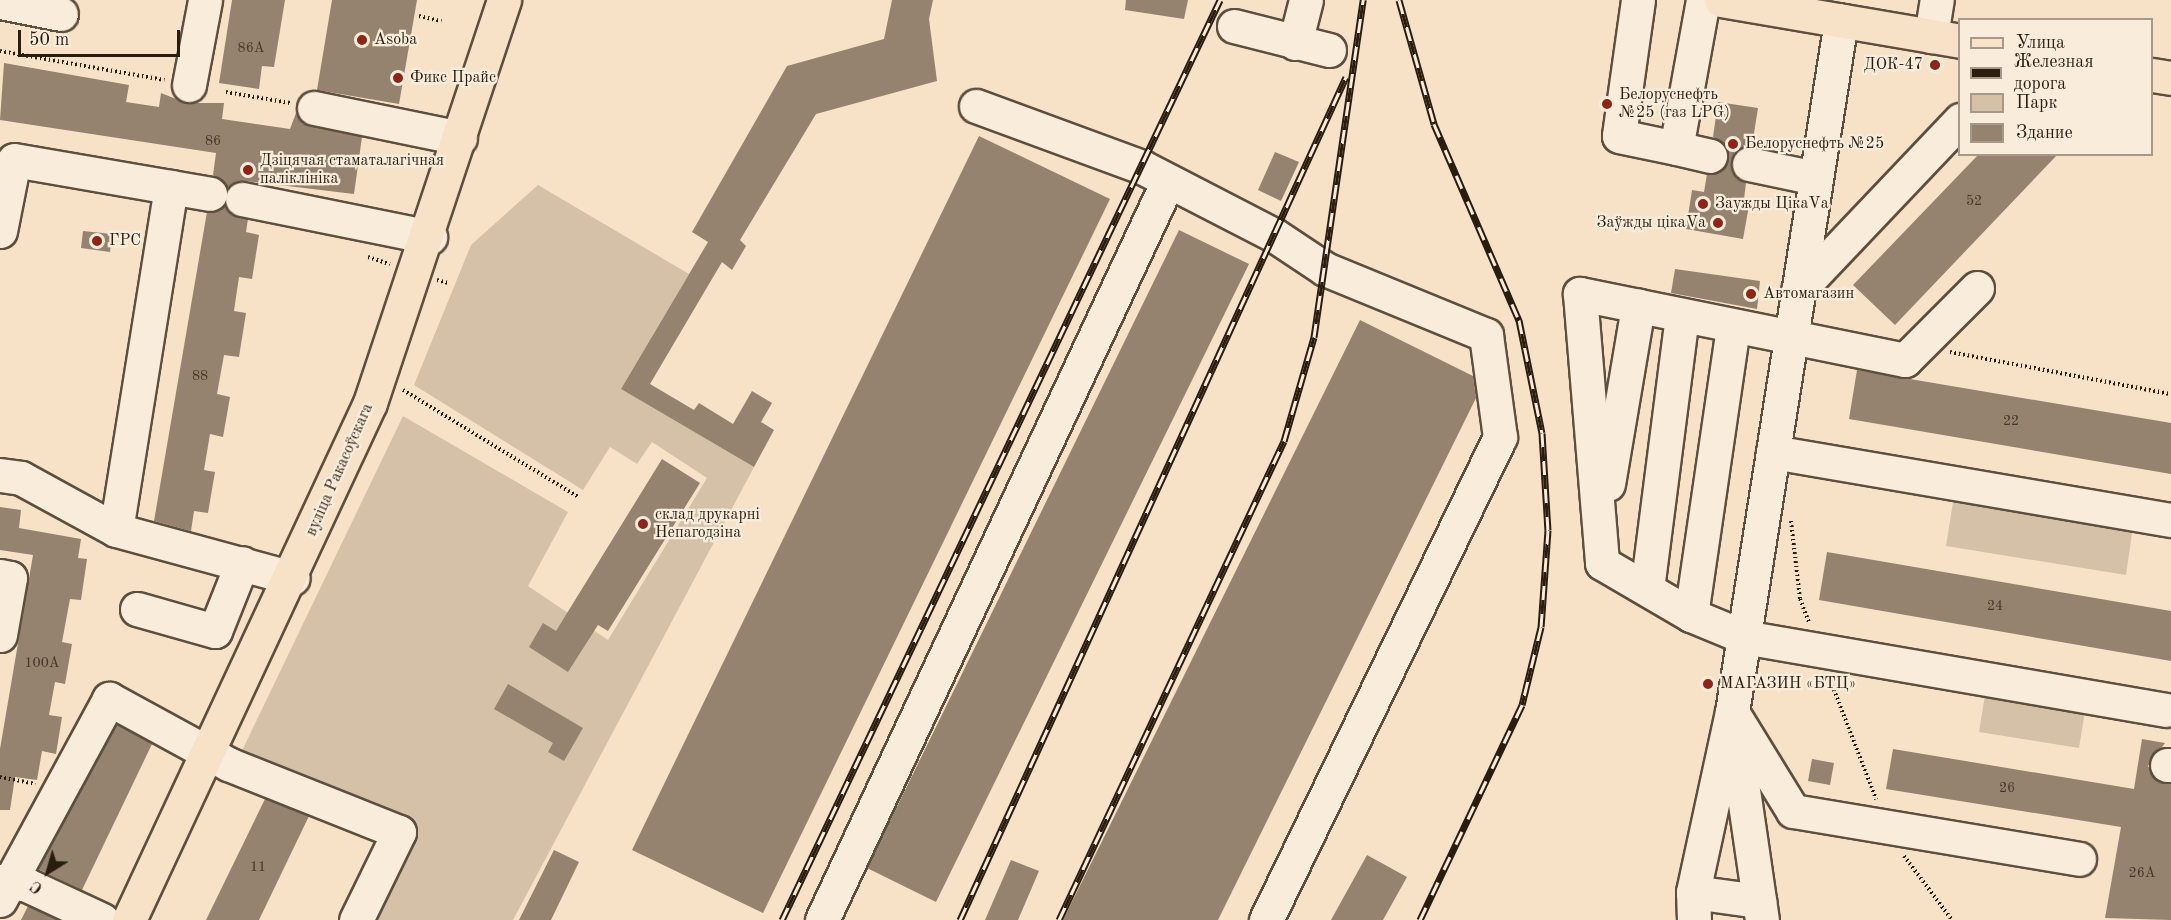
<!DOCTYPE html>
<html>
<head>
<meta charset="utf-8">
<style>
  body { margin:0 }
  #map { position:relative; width:2171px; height:920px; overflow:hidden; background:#f7e2c7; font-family:"Old Standard TT",serif }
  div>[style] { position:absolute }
  .green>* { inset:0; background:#d4c1a8 }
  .building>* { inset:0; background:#95836f }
  .path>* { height:4px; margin-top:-2px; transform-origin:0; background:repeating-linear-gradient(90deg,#2a1d10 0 1.5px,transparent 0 4.5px) }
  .roads { filter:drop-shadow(2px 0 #5d4e3e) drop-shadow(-2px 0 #5d4e3e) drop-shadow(0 2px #5d4e3e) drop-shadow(0 -2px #5d4e3e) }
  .minor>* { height:33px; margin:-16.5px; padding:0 16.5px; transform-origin:16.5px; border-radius:16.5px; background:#faecdb }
  .major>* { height:33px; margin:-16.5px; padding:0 16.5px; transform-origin:16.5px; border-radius:16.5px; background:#f7e2c7 }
  .rail>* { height:7px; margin-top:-3.5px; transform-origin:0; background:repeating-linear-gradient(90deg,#faecdb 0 14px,#2a1d10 0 28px); box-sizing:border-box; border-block:2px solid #2a1d10 }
  .dots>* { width:16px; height:16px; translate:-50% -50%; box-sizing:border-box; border:3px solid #faecdb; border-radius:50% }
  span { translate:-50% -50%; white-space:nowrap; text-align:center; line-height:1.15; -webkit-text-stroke:4.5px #faecdb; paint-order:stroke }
  .number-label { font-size:14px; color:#453628 }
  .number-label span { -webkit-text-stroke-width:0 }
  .poi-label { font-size:16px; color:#2a1d10 }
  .left { translate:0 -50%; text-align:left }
  .right { translate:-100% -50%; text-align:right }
  .street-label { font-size:16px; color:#2a1d10 }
  .legend { position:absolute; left:1958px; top:18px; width:195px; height:138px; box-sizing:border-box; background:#faecdb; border:2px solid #a7998a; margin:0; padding:8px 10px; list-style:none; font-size:18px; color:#2a1d10 }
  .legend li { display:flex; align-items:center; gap:12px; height:30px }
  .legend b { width:30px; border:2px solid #a7998a }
  .north { position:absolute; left:18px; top:842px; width:60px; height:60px; -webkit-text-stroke:4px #faecdb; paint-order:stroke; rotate:217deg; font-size:16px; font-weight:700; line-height:24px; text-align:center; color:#2a1d10 }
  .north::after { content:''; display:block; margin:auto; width:21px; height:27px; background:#2a1d10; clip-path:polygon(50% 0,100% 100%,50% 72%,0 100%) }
  .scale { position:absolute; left:18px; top:30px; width:162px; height:27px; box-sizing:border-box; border:3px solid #2a1d10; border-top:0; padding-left:8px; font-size:18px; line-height:21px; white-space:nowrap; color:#2a1d10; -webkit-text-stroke:4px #faecdb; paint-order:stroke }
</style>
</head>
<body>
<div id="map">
  <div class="green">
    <div style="clip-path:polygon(538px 185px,689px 274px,621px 389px,754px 467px,513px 920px,368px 920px,414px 827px,237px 761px,403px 416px,568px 512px,528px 586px,608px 640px,707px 478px,652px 442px,637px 464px,610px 447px,583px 490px,414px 385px,471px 245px)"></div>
    <div style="clip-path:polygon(1954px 496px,2133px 526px,2126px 575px,1946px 546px)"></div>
    <div style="clip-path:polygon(1985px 695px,2085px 711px,2079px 748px,1979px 732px)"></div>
  </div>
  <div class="building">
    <div style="clip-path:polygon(232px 0,285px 0,274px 67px,262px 66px,259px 89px,219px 83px)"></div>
    <div style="clip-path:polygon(332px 0,417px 0,399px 104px,317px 90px)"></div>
    <div style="clip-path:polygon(892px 0,933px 0,929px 19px,937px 81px,816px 114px,740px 240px,746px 246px,732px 270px,722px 262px,650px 384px,694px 410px,699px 403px,733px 424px,752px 391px,772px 403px,761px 422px,774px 430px,754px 467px,621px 389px,708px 242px,692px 232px,787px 66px,884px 39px)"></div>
    <div style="clip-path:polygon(1126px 0,1188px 0,1184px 19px,1125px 10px)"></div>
    <div style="clip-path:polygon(4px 63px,129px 85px,126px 102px,159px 107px,161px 93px,186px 103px,224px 103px,222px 119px,290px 129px,296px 113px,310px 126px,362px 137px,354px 194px,245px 181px,227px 187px,213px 175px,216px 153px,0 120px)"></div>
    <div style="clip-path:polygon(1718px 102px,1758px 108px,1752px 146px,1735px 151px,1731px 161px,1736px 178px,1746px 183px,1744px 199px,1750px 200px,1743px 239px,1686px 229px,1692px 190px,1704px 192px,1707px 174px,1723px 169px,1728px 161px,1723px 143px,1713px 137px)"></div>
    <div style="clip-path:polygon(979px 136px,1110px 199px,763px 913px,632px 850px)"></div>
    <div style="clip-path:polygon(1275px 152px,1299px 162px,1281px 201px,1258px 190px)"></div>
    <div style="clip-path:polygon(1979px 154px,2058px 154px,1895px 325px,1853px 285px)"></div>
    <div style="clip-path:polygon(225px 206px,248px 219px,246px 232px,259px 235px,252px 279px,239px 277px,234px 311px,246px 313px,239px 357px,224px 355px,217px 394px,230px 397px,223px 437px,210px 434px,204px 470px,215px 472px,208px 513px,194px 511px,191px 531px,154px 521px,207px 212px)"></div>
    <div style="clip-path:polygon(1179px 230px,1249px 264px,936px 902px,867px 868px)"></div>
    <div style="clip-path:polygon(83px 231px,112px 234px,110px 252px,81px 248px)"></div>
    <div style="clip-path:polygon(1675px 269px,1760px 281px,1757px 309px,1671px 293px)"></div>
    <div style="clip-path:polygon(1360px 320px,1473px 376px,1476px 398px,1218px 920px,1063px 920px)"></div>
    <div style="clip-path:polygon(1857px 370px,2171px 423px,2171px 474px,1849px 419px)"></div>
    <div style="clip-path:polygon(662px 459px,700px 483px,608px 631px,598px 625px,568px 672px,529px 647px,543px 623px,556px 631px)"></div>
    <div style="clip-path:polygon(0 507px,21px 510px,19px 528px,81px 539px,78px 558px,87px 559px,81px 600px,70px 599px,62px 642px,72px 644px,65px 684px,55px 682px,49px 715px,62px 717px,56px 754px,42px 751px,37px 780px,15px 777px,10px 810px,0 810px,0 749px,33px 555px,0 550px)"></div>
    <div style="clip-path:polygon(1827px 552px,2171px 611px,2171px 661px,1819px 600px)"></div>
    <div style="clip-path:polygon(508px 684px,583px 728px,564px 761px,548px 752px,553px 743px,494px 709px)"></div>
    <div style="clip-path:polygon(117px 724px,152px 744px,82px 890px,38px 869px)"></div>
    <div style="clip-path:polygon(2142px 739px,2165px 743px,2148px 766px,2157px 781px,2171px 784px,2171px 920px,2105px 918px,2121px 827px,1886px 789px,1893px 749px,2134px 789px)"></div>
    <div style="clip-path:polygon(1812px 759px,1834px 763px,1830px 785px,1808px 781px)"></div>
    <div style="clip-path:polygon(265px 799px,309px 816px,259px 920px,206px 920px)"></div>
    <div style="clip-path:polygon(554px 850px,579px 862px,551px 920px,519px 920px)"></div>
    <div style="clip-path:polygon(1367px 855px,1407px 877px,1383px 920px,1331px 920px)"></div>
    <div style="clip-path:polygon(1011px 860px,1039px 871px,1018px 920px,985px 920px)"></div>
    <div style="clip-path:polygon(28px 906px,58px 920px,21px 920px)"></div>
  </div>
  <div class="path">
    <div style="left:419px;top:16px;width:23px;rotate:13deg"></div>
    <div style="left:0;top:51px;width:167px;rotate:10deg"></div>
    <div style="left:226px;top:92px;width:65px;rotate:9.8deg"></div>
    <div style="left:368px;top:257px;width:23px;rotate:18deg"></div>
    <div style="left:437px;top:280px;width:11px;rotate:15deg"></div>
    <div style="left:1950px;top:352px;width:225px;rotate:10.8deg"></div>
    <div style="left:403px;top:390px;width:205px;rotate:31.4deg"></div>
    <div style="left:1791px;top:521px;width:79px;rotate:83.4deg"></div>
    <div style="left:1800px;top:599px;width:25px;rotate:69deg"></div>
    <div style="left:1829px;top:677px;width:131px;rotate:68.9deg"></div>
    <div style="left:0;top:777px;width:36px;rotate:11deg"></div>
    <div style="left:1904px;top:856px;width:80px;rotate:53.1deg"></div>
  </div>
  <div class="roads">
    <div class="minor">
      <div style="left:1638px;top:0;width:137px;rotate:98deg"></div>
      <div style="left:1619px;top:136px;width:58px;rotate:11.9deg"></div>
      <div style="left:1703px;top:0;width:150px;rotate:100.3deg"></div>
      <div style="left:1676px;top:148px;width:35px;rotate:13deg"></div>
      <div style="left:0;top:2px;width:62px;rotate:11.1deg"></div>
      <div style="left:1234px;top:26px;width:98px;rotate:14.2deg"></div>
      <div style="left:1931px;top:36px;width:36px;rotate:-81deg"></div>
      <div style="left:1295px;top:43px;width:44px;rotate:-75.7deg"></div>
      <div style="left:189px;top:85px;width:86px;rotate:-79.3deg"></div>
      <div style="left:976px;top:106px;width:177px;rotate:20.2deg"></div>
      <div style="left:1142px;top:167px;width:148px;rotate:27.3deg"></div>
      <div style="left:1274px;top:235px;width:61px;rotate:33.7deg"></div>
      <div style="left:1325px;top:269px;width:174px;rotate:22.3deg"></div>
      <div style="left:1486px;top:335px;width:103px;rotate:82.2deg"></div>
      <div style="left:1500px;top:437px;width:537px;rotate:115.85deg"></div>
      <div style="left:314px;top:108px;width:149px;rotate:11.6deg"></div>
      <div style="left:1749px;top:164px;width:68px;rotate:11.8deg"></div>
      <div style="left:171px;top:187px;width:347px;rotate:99.1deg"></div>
      <div style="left:116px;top:530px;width:183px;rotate:15.2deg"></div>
      <div style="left:242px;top:199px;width:192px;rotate:11.4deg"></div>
      <div style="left:0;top:231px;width:72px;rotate:-78.8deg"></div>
      <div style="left:14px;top:160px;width:199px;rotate:9.8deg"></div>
      <div style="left:1977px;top:288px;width:102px;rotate:135deg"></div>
      <div style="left:1905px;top:360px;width:332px;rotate:-168.5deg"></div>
      <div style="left:1580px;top:294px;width:270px;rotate:85.3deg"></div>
      <div style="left:1602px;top:563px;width:103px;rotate:30.3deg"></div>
      <div style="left:1691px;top:615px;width:57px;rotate:22.5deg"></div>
      <div style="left:1744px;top:637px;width:428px;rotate:9.8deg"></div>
      <div style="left:1798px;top:291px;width:236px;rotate:-46.5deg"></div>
      <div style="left:1773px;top:452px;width:404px;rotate:9.7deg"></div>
      <div style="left:0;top:475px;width:21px;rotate:8deg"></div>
      <div style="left:21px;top:478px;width:108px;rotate:28.7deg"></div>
      <div style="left:1608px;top:484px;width:181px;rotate:-80.4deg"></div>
      <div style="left:0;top:576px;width:10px;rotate:11deg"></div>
      <div style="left:10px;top:578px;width:58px;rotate:100deg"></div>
      <div style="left:1647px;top:589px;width:276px;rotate:-82.7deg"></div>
      <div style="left:137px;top:609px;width:81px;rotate:15.8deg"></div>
      <div style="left:215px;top:631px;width:73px;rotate:-68.3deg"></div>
      <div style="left:1691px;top:615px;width:292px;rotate:-81.7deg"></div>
      <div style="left:1732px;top:712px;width:116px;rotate:58.4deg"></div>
      <div style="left:1793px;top:811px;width:290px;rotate:9.5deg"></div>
      <div style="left:1735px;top:735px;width:187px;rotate:81.7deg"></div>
      <div style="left:2167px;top:765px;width:4px"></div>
      <div style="left:0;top:881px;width:27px;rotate:8deg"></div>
      <div style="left:27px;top:885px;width:83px;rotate:25deg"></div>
      <div style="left:1693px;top:892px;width:67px;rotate:7.8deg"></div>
      <div style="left:0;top:900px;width:229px;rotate:-61.5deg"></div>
      <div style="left:109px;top:699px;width:136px;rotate:28.6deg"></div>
      <div style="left:228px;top:764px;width:184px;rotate:21.7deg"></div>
      <div style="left:399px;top:832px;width:98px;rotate:116deg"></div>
      <div style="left:822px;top:920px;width:816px;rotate:-64.91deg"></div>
      <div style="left:1694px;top:920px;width:28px;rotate:-92deg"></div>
      <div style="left:1693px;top:892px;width:184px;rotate:-77.8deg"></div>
      <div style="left:1732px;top:712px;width:700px;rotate:-81.04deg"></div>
    </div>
    <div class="major">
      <div style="left:1721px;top:0;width:242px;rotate:9.7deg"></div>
      <div style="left:2152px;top:75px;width:19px;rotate:9deg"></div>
      <div style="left:129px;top:920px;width:570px;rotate:-65.01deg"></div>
      <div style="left:370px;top:403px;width:425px;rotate:-71.6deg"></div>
    </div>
  </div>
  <div class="rail">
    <div style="left:1399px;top:0;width:129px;rotate:74.2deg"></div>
    <div style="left:1434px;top:124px;width:214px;rotate:66.6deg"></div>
    <div style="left:1519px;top:320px;width:115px;rotate:78.5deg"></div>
    <div style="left:1542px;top:433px;width:97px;rotate:86.5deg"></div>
    <div style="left:1548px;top:530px;width:97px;rotate:94.1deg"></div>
    <div style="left:1541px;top:627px;width:80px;rotate:103.7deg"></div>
    <div style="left:1522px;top:705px;width:238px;rotate:115.4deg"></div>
    <div style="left:782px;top:920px;width:1019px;rotate:-64.54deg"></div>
    <div style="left:960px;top:920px;width:927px;rotate:-65.4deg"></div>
    <div style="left:1059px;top:920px;width:529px;rotate:-64.84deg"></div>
    <div style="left:1284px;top:441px;width:108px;rotate:-73.9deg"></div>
    <div style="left:1314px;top:337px;width:341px;rotate:-81.7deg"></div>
  </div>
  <div class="dots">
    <div style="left:362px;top:40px;background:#8f2418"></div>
    <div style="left:1935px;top:65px;background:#8f2418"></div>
    <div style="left:398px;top:78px;background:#8f2418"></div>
    <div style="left:1607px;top:104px;background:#8f2418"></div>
    <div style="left:1733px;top:144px;background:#8f2418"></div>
    <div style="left:248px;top:170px;background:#8f2418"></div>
    <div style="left:1703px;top:204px;background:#8f2418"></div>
    <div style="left:1718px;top:223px;background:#8f2418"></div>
    <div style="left:97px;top:241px;background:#8f2418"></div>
    <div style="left:1751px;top:294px;background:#8f2418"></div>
    <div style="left:643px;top:524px;background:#8f2418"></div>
    <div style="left:1708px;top:684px;background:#8f2418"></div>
  </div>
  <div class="number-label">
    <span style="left:251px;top:48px">86А</span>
    <span style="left:213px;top:141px">86</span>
    <span style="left:1974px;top:201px">52</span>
    <span style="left:200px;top:376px">88</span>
    <span style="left:2011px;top:421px">22</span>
    <span style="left:1995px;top:606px">24</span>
    <span style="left:42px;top:663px">100А</span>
    <span style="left:2007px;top:788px">26</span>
    <span style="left:258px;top:867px">11</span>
    <span style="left:2142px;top:873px">26А</span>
  </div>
  <div class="poi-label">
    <span class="left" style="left:374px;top:40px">Asoba</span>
    <span class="right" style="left:1923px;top:65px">ДОК-47</span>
    <span class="left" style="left:410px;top:78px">Фикс Прайс</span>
    <span class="left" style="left:1619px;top:104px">Белоруснефть<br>№25 (газ LPG)</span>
    <span class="left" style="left:1745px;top:144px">Белоруснефть №25</span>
    <span class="left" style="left:260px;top:170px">Дзіцячая стаматалагічная<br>паліклініка</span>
    <span class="left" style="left:1715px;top:204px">Заужды ЦікаVа</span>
    <span class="right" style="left:1706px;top:223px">Заўжды цікаVа</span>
    <span class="left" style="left:109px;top:241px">ГРС</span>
    <span class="left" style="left:1763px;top:294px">Автомагазин</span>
    <span class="left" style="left:655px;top:524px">склад друкарні<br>Непагодзіна</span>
    <span class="left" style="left:1720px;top:684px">МАГАЗИН «БТЦ»</span>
  </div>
  <div class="street-label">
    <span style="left:340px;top:470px;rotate:-66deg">вуліца Ракасоўскага</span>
  </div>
  <ul class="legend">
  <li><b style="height:8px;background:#f7e2c7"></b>Улица</li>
  <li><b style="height:8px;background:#2a1d10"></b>Железная дорога</li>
  <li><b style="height:16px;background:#d4c1a8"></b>Парк</li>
  <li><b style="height:16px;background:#95836f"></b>Здание</li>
  </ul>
  <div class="north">С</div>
  <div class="scale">50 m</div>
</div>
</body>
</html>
